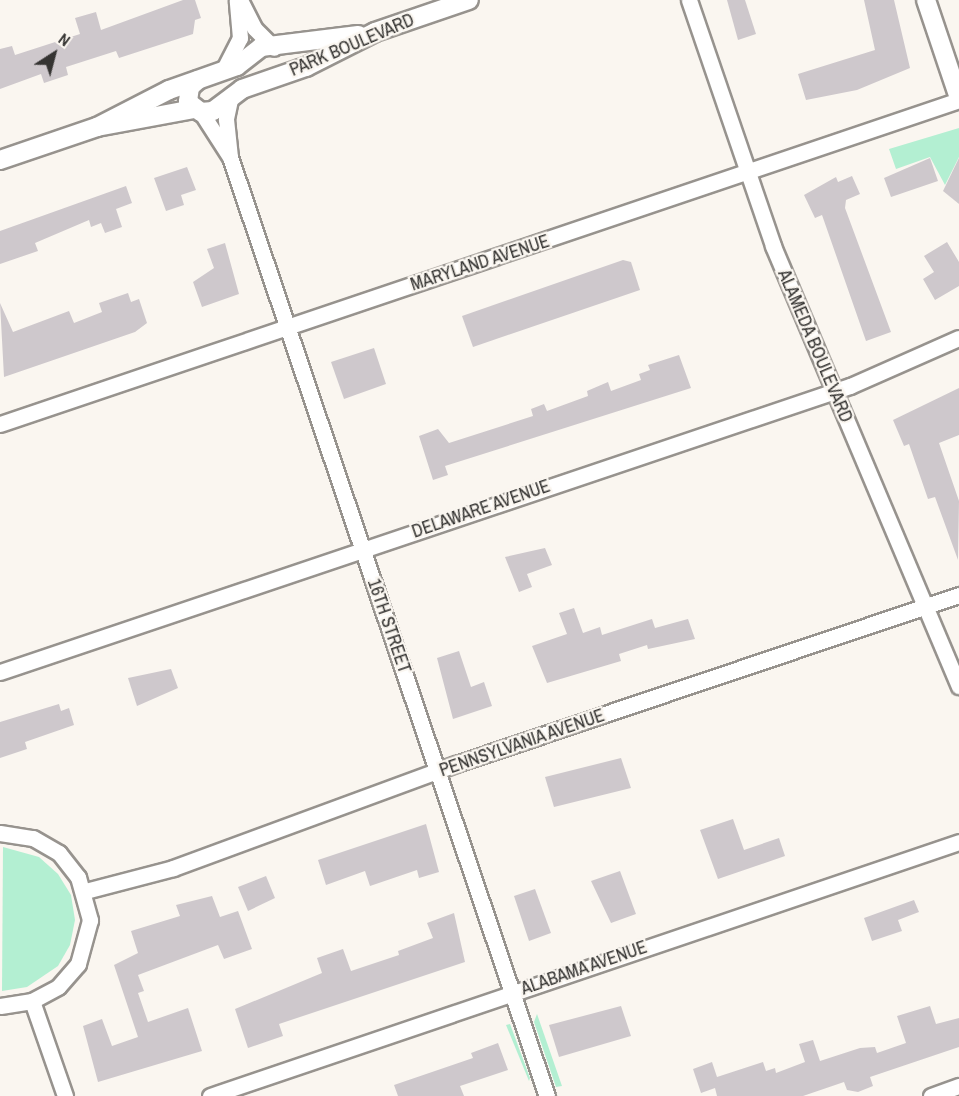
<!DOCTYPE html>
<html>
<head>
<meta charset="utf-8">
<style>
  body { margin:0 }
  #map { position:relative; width:959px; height:1096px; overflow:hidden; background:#faf6f0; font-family:"Archivo Narrow",sans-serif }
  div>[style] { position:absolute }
  .green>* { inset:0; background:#b3efd2 }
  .building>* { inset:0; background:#cec8cc }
  .roads { filter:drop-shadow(2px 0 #97938e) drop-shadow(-2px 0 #97938e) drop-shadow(0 2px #97938e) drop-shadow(0 -2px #97938e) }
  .minor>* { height:15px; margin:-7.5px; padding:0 7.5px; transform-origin:7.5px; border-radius:7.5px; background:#fff }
  .tertiary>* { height:18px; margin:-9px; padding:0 9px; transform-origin:9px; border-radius:9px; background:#fff }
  span { translate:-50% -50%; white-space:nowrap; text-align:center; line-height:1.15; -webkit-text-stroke:4.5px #faf6f0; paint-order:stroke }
  .street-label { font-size:18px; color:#353432 }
  .north { position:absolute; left:24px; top:24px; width:60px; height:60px; -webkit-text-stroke:4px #faf6f0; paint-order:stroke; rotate:36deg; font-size:16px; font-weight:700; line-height:24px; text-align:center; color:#353432 }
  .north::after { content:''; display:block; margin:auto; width:21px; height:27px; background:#353432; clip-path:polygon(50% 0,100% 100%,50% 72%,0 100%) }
</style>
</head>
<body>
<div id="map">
  <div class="green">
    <div style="clip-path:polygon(959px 128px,959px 157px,945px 185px,930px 157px,896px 169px,889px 149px)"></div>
    <div style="clip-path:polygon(3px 847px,39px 857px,58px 874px,71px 895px,75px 920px,70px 945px,58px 966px,27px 987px,2px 991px)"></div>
    <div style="clip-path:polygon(537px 1014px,562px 1086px,556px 1087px,534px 1022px)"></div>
    <div style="clip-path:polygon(510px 1024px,530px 1078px,529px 1081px,506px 1025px)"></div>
  </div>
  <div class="building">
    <div style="clip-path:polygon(183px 0,195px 0,201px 18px,195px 20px,193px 34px,119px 58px,116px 51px,66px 67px,68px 75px,44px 83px,41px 74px,0 89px,0 49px,12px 46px,15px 55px,80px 34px,75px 18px,96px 12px,101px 30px)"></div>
    <div style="clip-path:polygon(727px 0,745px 0,756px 34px,738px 40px)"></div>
    <div style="clip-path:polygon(864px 0,894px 0,910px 68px,857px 90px,806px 100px,798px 74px,875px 50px)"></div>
    <div style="clip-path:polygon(930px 158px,938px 181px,891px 197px,884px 178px)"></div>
    <div style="clip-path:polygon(959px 158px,959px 204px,943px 191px)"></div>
    <div style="clip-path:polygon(187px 167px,196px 190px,181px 195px,184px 205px,166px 211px,154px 178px)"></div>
    <div style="clip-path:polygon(852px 176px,860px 194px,846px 200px,845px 208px,891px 332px,866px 341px,822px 215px,815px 218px,804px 195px,836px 177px,838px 182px)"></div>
    <div style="clip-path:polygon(126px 186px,132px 203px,116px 209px,122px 227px,105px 233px,101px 223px,91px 227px,89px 220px,35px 243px,38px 251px,0 264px,0 231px)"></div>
    <div style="clip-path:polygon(947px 242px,959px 262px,959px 286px,935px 300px,923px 279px,934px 272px,924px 256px)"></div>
    <div style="clip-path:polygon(225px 243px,239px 294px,202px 307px,193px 282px,214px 268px,207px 249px)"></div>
    <div style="clip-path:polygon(623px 260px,631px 262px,640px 290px,473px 347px,462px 316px)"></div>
    <div style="clip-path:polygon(128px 293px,131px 302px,139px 299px,147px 323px,135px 332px,4px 377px,0 303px,13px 332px,69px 311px,74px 323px,102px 312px,99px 303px)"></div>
    <div style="clip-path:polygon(374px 348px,386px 384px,344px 399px,331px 362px)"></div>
    <div style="clip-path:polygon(679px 355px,691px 388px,445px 466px,448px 475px,433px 480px,419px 436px,438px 429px,449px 443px,533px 416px,531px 409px,544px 404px,547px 411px,588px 396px,587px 391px,608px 382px,611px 391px,641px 380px,639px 374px,650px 370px,648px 365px)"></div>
    <div style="clip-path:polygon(959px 388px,959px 435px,939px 443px,959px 501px,958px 560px,935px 497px,928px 499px,909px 444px,904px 446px,893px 420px)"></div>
    <div style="clip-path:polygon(545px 548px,552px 565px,527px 574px,532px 587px,519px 592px,505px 557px)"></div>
    <div style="clip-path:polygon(574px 608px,583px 633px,600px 627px,602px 635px,652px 619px,655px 628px,688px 619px,695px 639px,648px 649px,647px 645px,619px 654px,621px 661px,547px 683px,532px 646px,567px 634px,559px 613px)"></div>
    <div style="clip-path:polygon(459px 651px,471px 687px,484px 682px,492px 706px,453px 719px,437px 658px)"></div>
    <div style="clip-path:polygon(171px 669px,178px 688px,137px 706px,128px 678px)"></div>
    <div style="clip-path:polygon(59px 704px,61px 711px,69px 708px,74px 725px,25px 742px,27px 749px,0 758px,0 722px)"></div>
    <div style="clip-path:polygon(621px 758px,631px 788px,554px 807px,545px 777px)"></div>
    <div style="clip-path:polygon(733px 819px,744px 850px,779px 838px,785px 856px,718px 879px,700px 830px)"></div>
    <div style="clip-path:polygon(426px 824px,439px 872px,419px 878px,417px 870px,370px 886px,365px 871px,326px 885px,318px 860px)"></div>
    <div style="clip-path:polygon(620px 871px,636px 914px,611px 923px,591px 881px)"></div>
    <div style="clip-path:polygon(266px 876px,275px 898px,248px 911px,238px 887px)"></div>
    <div style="clip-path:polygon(535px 889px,551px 933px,529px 941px,514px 896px)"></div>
    <div style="clip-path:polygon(212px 896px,220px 917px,238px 911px,252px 949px,224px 959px,218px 945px,138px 975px,144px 991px,138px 993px,148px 1022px,188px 1008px,202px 1051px,98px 1082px,83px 1026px,102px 1019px,112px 1046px,138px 1037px,114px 965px,138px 953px,131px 931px,180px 916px,176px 905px)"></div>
    <div style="clip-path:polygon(914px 900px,919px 912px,898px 920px,902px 931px,872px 941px,864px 918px)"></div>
    <div style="clip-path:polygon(454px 913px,465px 962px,279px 1024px,283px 1036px,248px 1048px,235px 1009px,322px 973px,317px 958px,343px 949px,351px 971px,399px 955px,398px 951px,433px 938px,427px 923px)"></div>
    <div style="clip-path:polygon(621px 1006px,631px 1036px,559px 1057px,549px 1025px)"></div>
    <div style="clip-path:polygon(930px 1006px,936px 1024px,959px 1018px,959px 1047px,870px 1077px,873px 1086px,858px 1092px,847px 1090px,844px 1082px,803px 1096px,717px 1096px,715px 1088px,701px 1093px,693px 1069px,712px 1062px,717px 1077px,763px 1062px,766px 1071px,775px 1068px,776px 1073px,805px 1062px,799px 1044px,813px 1040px,820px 1061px,860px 1048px,875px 1047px,877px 1053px,906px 1043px,897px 1016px)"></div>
    <div style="clip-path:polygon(498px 1043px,508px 1070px,460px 1086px,464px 1096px,398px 1096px,394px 1085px,473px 1058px,471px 1053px)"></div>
  </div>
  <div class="roads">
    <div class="minor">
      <div style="left:240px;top:0;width:31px;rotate:63deg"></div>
      <div style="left:254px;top:28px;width:28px;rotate:45deg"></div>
      <div style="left:689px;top:0;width:260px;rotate:71.1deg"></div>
      <div style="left:773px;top:246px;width:478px;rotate:67.1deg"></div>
      <div style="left:223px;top:71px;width:37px;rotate:-63deg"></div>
      <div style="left:240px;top:38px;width:38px;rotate:-95deg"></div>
      <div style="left:231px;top:95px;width:25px;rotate:102deg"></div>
      <div style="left:226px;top:119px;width:38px;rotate:84deg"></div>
      <div style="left:230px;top:157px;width:991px;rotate:71.35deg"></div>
      <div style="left:201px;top:112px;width:54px;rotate:57.2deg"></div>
      <div style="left:0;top:424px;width:1012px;rotate:-18.67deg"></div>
      <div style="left:0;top:672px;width:897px;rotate:-18.6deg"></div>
      <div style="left:850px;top:386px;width:119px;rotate:-23.8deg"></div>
      <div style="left:0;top:833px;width:33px;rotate:9deg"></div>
      <div style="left:33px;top:838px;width:30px;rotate:30deg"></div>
      <div style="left:59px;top:853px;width:31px;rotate:52deg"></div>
      <div style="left:78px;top:877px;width:45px;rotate:74.4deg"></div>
      <div style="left:90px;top:920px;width:46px;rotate:105.3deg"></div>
      <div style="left:78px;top:964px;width:30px;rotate:131deg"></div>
      <div style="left:58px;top:987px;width:30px;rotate:152deg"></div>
      <div style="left:32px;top:1001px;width:32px;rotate:171deg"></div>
      <div style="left:85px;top:891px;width:91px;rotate:-14.6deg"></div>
      <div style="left:173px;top:868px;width:302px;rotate:-20.2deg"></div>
      <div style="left:456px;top:764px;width:531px;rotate:-18.57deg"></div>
      <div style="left:32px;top:1001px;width:101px;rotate:70.8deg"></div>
      <div style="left:210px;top:1096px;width:791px;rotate:-18.73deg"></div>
      <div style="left:931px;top:1096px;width:30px;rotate:-20deg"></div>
    </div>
    <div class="tertiary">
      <div style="left:926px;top:0;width:103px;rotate:71.4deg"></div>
      <div style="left:198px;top:80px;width:11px;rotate:139deg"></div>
      <div style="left:190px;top:87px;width:15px;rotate:98deg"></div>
      <div style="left:188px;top:102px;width:16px;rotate:38deg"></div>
      <div style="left:201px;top:112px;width:12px;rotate:-5deg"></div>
      <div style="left:213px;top:111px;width:36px;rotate:-37deg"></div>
      <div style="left:242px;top:89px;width:68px;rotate:-19deg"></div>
      <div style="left:306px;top:67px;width:77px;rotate:-26.9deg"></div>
      <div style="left:375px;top:32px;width:99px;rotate:-18.8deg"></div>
      <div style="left:97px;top:127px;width:81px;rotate:-27.2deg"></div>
      <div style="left:169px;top:90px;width:72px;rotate:-19.4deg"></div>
      <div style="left:237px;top:66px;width:31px;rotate:-38deg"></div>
      <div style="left:261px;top:47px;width:98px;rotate:-7.1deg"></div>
      <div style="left:0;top:160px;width:102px;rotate:-18.8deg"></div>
      <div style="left:97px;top:127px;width:99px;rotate:-10.5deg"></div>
    </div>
  </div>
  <div class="street-label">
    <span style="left:352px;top:45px;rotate:-23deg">PARK BOULEVARD</span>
    <span style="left:480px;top:263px;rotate:-18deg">MARYLAND AVENUE</span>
    <span style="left:815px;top:346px;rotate:67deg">ALAMEDA BOULEVARD</span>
    <span style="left:481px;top:509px;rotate:-19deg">DELAWARE AVENUE</span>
    <span style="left:389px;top:626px;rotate:71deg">16TH STREET</span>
    <span style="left:522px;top:743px;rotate:-19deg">PENNSYLVANIA AVENUE</span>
    <span style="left:584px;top:968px;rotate:-19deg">ALABAMA AVENUE</span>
  </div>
  <div class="north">N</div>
</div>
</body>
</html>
